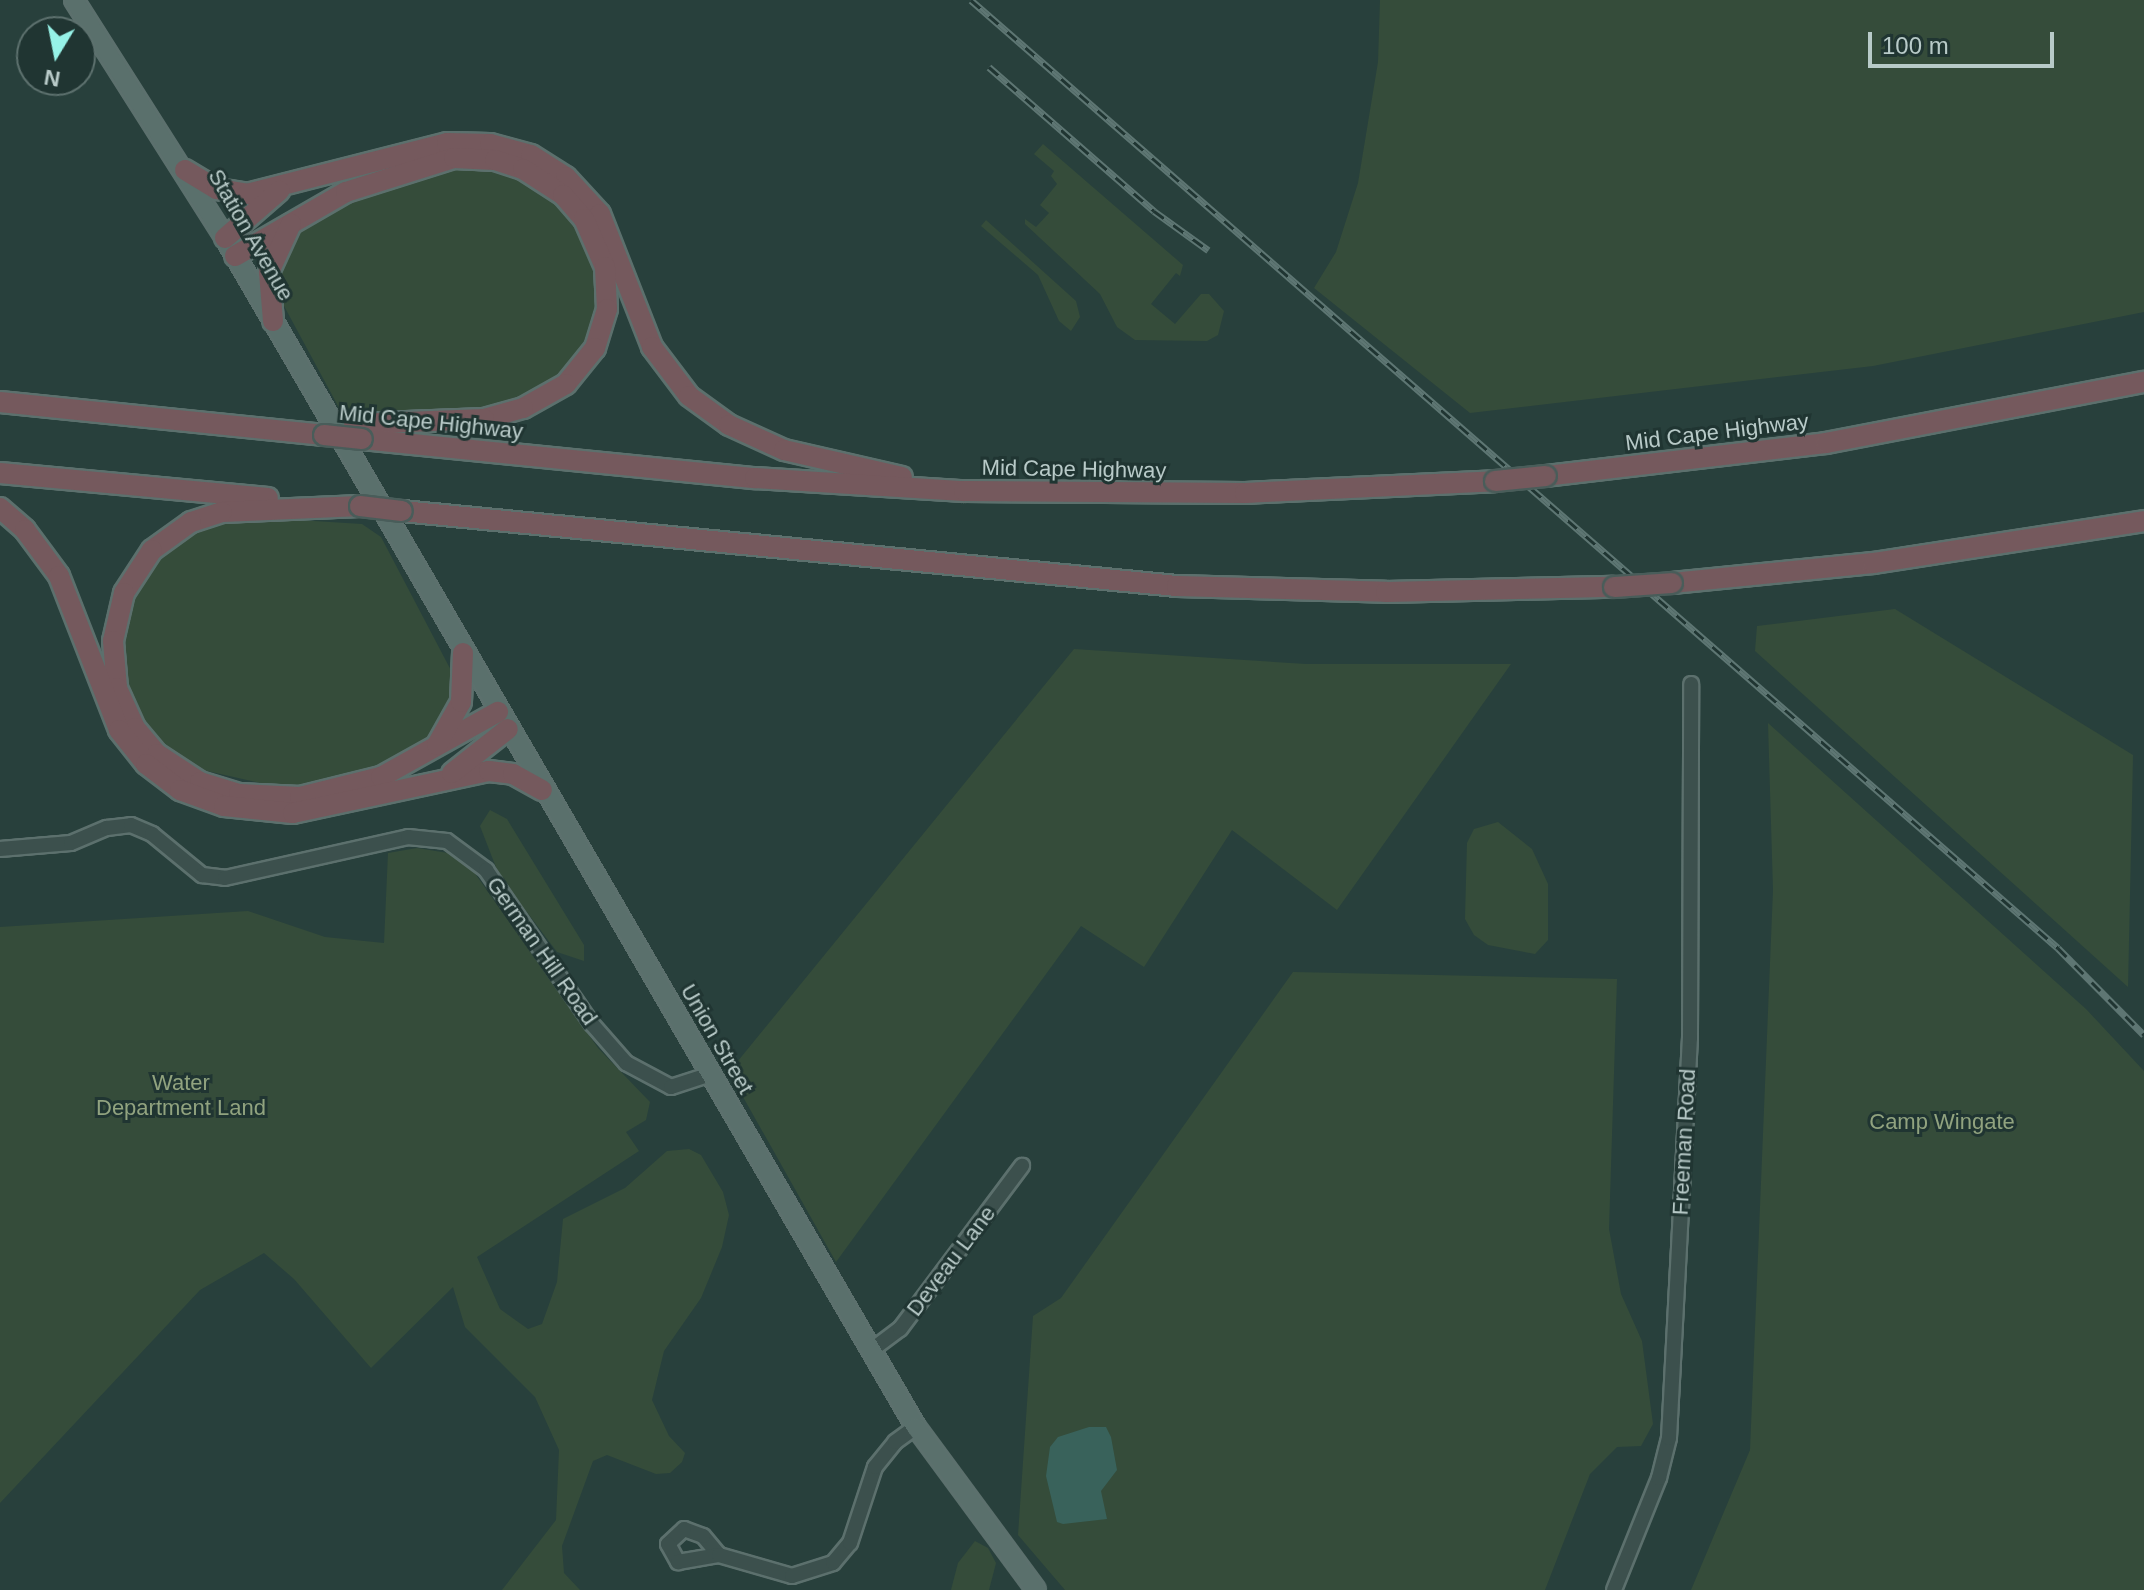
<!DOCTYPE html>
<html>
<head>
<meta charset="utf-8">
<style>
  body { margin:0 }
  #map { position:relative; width:2144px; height:1590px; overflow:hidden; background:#28403c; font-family:Arial,sans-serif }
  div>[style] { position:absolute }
  .green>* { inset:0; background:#354c3a }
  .water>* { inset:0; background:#39625b }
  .roads { filter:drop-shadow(2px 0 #5c706d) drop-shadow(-2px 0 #5c706d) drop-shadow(0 2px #5c706d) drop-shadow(0 -2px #5c706d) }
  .minor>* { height:14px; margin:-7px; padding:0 7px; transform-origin:7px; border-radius:7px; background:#3c504d }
  .major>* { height:18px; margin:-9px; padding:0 9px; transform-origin:9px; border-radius:9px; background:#5a706c }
  .highway>* { height:20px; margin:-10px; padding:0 10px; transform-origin:10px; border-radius:10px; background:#75595d }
  .rail>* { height:7px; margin-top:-3.5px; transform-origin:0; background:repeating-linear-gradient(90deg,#203532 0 12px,#5e7673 0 24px); box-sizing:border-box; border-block:2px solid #5e7673 }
  .bridges { filter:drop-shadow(2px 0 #495d5a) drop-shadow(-2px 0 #495d5a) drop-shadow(0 2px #495d5a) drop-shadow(0 -2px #495d5a) }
  .highway-bridge>* { height:20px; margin:-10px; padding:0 10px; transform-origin:10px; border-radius:10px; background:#75595d }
  span { translate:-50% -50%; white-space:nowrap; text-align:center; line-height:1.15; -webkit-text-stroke:6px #203532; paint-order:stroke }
  .street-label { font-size:22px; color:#b8cac8 }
  .park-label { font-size:22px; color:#91a37f }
  .north { position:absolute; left:16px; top:16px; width:80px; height:80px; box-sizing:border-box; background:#203532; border:2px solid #5d716e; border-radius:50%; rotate:190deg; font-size:22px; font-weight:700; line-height:32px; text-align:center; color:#b8cac8 }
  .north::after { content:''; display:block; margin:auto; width:28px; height:36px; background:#96f2e7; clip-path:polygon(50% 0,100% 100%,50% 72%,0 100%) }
  .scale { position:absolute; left:1868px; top:32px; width:186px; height:36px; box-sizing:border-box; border:4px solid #b8cac8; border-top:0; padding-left:10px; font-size:24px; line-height:28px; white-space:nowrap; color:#b8cac8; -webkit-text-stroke:6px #203532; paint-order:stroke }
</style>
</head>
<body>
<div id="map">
  <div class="green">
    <div style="clip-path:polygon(1380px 0,2144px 0,2144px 312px,1873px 366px,1470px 413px,1314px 288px,1336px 252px,1358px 183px,1378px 62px)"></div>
    <div style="clip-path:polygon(1043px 144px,1183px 265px,1180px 276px,1176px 273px,1151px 304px,1175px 324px,1201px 294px,1209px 294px,1224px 311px,1218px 335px,1207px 341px,1135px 340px,1117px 327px,1100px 294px,1025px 224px,1025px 219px,1036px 227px,1049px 213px,1040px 205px,1057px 184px,1051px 176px,1054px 171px,1034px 154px)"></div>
    <div style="clip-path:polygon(457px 164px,497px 167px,553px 194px,575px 218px,600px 279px,598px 316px,587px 345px,568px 373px,506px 407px,430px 416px,344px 417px,277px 293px,277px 273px,297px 227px,321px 211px)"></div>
    <div style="clip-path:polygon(986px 220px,1076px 301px,1080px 317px,1071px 331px,1059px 321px,1038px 275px,981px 226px)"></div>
    <div style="clip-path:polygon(248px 517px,362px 524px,381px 537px,455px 678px,453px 701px,438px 729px,423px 742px,377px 768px,303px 787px,274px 786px,198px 769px,168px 752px,140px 721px,124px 683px,119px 644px,127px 607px,144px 573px,176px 541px,212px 524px)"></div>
    <div style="clip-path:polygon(1895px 609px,2133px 755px,2128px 987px,1755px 651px,1757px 626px)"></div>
    <div style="clip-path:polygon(1074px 649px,1306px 664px,1511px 664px,1337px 910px,1232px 830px,1144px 967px,1081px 926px,836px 1262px,729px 1072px)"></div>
    <div style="clip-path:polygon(1768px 723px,2086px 1009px,2144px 1071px,2144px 1590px,1691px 1590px,1750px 1450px,1773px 890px)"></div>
    <div style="clip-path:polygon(490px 810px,507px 819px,584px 945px,584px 961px,557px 952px,499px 875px,480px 826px)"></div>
    <div style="clip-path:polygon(1498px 822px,1532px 849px,1548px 884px,1548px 940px,1535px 954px,1488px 945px,1474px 935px,1465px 919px,1467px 843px,1474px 829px)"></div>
    <div style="clip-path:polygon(417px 848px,448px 853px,474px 872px,598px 1048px,650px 1102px,646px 1120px,626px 1132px,639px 1151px,477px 1257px,500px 1309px,528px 1329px,542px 1324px,557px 1282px,563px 1219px,625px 1188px,667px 1151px,689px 1149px,701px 1155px,723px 1192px,729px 1215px,722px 1247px,701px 1298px,664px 1351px,652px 1400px,669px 1436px,685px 1453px,682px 1462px,670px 1473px,656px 1474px,607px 1455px,593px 1461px,562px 1546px,564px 1573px,580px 1590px,502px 1590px,556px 1520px,559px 1450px,535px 1397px,465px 1327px,453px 1287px,371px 1368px,294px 1279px,264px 1253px,200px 1290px,0 1503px,0 927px,248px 911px,325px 937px,384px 943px,388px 853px)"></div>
    <div style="clip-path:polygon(1293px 972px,1617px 979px,1609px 1229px,1621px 1294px,1642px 1341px,1653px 1424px,1641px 1446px,1617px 1447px,1590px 1474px,1545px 1590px,1065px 1590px,1018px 1535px,1033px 1316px,1061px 1298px)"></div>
    <div style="clip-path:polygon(975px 1541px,988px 1548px,996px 1563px,989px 1590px,951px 1590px,958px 1563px)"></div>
  </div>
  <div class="water">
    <div style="clip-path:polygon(1089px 1427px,1106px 1427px,1111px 1437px,1117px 1470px,1101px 1491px,1107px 1519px,1063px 1524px,1057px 1522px,1046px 1476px,1050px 1447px,1058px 1437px)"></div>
  </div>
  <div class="roads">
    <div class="minor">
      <div style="left:0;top:849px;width:71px;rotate:-4.8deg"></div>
      <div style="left:71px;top:843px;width:39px;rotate:-23deg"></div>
      <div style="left:107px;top:828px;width:24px;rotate:-7deg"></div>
      <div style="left:131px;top:825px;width:23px;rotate:23deg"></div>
      <div style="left:152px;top:834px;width:65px;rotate:39.4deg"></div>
      <div style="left:202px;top:875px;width:23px;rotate:7deg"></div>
      <div style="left:225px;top:878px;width:188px;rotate:-12.6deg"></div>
      <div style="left:408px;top:837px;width:39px;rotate:6deg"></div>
      <div style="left:447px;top:841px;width:49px;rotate:36.6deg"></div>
      <div style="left:486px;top:870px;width:187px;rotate:55.5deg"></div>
      <div style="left:592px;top:1024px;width:52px;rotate:48.9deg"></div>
      <div style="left:626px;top:1063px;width:51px;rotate:28.1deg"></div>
      <div style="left:671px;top:1087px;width:40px;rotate:-18deg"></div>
      <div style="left:873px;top:1349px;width:34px;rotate:-37deg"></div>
      <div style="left:900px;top:1329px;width:204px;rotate:-53.2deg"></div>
      <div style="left:719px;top:1555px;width:25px;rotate:-130deg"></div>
      <div style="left:703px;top:1536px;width:20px;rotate:-160deg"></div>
      <div style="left:684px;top:1529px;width:22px;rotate:137deg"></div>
      <div style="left:668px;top:1544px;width:21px;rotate:61deg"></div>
      <div style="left:678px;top:1562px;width:42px;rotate:-9.7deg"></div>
      <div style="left:719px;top:1555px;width:76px;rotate:16deg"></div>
      <div style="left:792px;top:1576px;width:43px;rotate:-17.6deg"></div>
      <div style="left:833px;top:1563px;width:26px;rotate:-50deg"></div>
      <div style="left:850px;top:1543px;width:80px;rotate:-71.8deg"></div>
      <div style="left:875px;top:1467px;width:32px;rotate:-51deg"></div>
      <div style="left:895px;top:1442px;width:26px;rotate:-36deg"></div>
      <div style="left:1614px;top:1590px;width:121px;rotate:-68.1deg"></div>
      <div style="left:1659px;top:1478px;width:41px;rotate:-76deg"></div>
      <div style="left:1669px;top:1438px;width:401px;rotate:-87deg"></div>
      <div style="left:1690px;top:1038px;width:354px;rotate:-89.8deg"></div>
    </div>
    <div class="major">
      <div style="left:74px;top:0;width:282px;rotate:57.6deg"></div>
      <div style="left:225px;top:238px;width:1375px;rotate:59.84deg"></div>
      <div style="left:916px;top:1427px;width:202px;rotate:53.6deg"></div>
    </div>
    <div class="highway">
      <div style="left:185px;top:170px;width:37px;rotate:31deg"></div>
      <div style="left:217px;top:189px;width:30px;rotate:9deg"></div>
      <div style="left:247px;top:194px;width:206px;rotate:-14.3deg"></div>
      <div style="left:447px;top:143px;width:43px;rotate:1.3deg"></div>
      <div style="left:490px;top:144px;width:42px;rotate:15deg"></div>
      <div style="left:531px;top:155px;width:41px;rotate:32.2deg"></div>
      <div style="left:566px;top:177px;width:50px;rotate:47.4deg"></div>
      <div style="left:600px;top:214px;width:143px;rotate:68.6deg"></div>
      <div style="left:652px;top:347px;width:61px;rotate:52.9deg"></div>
      <div style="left:689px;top:396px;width:49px;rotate:35.9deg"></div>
      <div style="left:729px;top:425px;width:60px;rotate:24.4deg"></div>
      <div style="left:784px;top:450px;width:121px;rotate:12.9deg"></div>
      <div style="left:225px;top:238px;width:72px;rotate:-41deg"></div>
      <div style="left:235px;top:256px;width:128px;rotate:-30deg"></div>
      <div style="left:346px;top:192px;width:113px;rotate:-17.5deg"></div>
      <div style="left:454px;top:158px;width:41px;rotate:2.8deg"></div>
      <div style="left:495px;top:160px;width:29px;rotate:18deg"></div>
      <div style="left:523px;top:169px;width:48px;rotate:33deg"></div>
      <div style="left:563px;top:195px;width:32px;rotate:49deg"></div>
      <div style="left:584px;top:219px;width:52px;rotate:66.4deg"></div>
      <div style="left:605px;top:267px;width:42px;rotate:87.3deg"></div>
      <div style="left:607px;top:309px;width:41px;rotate:107.1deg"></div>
      <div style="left:595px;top:348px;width:46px;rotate:128.9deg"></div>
      <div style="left:566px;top:384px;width:49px;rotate:150.8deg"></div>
      <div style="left:523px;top:408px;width:41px;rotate:164.2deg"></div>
      <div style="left:484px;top:419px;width:130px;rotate:177.8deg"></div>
      <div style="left:273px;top:321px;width:49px;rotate:-94.7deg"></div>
      <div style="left:269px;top:272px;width:53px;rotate:-65.4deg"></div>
      <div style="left:0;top:402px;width:326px;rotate:5.8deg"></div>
      <div style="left:362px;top:439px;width:395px;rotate:5.7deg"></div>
      <div style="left:755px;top:478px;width:209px;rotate:3.6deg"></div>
      <div style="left:964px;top:491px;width:281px;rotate:0.4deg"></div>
      <div style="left:1245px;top:493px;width:250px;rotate:-2.7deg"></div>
      <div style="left:0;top:473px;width:269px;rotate:5.3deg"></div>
      <div style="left:1546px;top:476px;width:282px;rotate:-6.7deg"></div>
      <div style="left:1826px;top:443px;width:324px;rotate:-10.9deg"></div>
      <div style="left:360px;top:506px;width:138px;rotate:177.5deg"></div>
      <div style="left:222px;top:512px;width:33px;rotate:162deg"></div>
      <div style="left:191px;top:522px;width:48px;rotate:144.3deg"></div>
      <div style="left:152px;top:550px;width:51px;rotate:123.1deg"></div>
      <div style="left:124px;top:593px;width:49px;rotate:102.9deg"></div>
      <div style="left:113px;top:641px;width:47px;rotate:85.1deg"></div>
      <div style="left:117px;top:688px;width:44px;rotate:65.8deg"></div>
      <div style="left:135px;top:728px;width:34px;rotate:50deg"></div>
      <div style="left:157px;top:754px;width:51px;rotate:33.1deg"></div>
      <div style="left:200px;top:782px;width:41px;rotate:17.1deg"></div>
      <div style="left:239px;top:794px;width:61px;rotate:2.8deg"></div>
      <div style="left:300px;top:797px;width:83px;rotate:-13.9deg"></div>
      <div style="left:381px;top:777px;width:134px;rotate:-29.1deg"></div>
      <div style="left:0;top:508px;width:33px;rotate:41deg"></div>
      <div style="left:25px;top:530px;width:57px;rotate:53.5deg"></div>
      <div style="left:59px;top:576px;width:165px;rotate:68.7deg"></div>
      <div style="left:119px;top:730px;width:43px;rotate:51.5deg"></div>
      <div style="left:146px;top:764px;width:43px;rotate:37.4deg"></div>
      <div style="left:180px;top:790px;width:47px;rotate:20deg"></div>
      <div style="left:224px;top:806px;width:69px;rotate:5.8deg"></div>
      <div style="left:293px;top:813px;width:200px;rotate:-12.1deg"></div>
      <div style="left:489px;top:771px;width:24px;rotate:7deg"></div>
      <div style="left:513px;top:774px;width:33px;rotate:29deg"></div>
      <div style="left:402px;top:511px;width:779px;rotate:5.53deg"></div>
      <div style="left:1177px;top:586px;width:209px;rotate:1.6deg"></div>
      <div style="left:1386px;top:592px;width:228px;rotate:-1.3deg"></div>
      <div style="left:1672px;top:583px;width:202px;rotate:-5.7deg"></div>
      <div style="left:1873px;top:563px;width:274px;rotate:-8.8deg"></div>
      <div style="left:437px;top:745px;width:49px;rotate:-60.8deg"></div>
      <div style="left:461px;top:702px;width:49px;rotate:-87.7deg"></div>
      <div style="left:452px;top:773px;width:71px;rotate:-38.2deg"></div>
    </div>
  </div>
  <div class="rail">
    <div style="left:971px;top:0;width:1442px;rotate:41.09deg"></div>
    <div style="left:2058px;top:948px;width:122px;rotate:45.3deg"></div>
    <div style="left:989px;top:67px;width:219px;rotate:41.1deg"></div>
    <div style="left:1154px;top:211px;width:67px;rotate:35.8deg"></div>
  </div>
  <div class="bridges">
    <div class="highway-bridge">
      <div style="left:324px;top:435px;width:38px;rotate:6deg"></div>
      <div style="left:1495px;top:481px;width:51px;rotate:-5.6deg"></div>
      <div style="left:360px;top:506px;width:42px;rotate:6.8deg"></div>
      <div style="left:1614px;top:587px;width:58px;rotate:-3.9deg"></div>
    </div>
  </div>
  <div class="street-label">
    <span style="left:251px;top:235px;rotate:60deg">Station Avenue</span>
    <span style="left:431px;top:422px;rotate:6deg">Mid Cape Highway</span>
    <span style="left:1717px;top:432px;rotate:-7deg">Mid Cape Highway</span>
    <span style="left:1074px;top:469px;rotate:1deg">Mid Cape Highway</span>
    <span style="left:542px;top:951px;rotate:55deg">German Hill Road</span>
    <span style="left:717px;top:1039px;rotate:60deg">Union Street</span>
    <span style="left:1684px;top:1142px;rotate:-87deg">Freeman Road</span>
    <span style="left:951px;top:1261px;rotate:-53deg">Deveau Lane</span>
  </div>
  <div class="park-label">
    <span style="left:181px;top:1095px">Water<br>Department Land</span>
    <span style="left:1942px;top:1122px">Camp Wingate</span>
  </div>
  <div class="north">N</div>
  <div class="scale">100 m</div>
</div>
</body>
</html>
